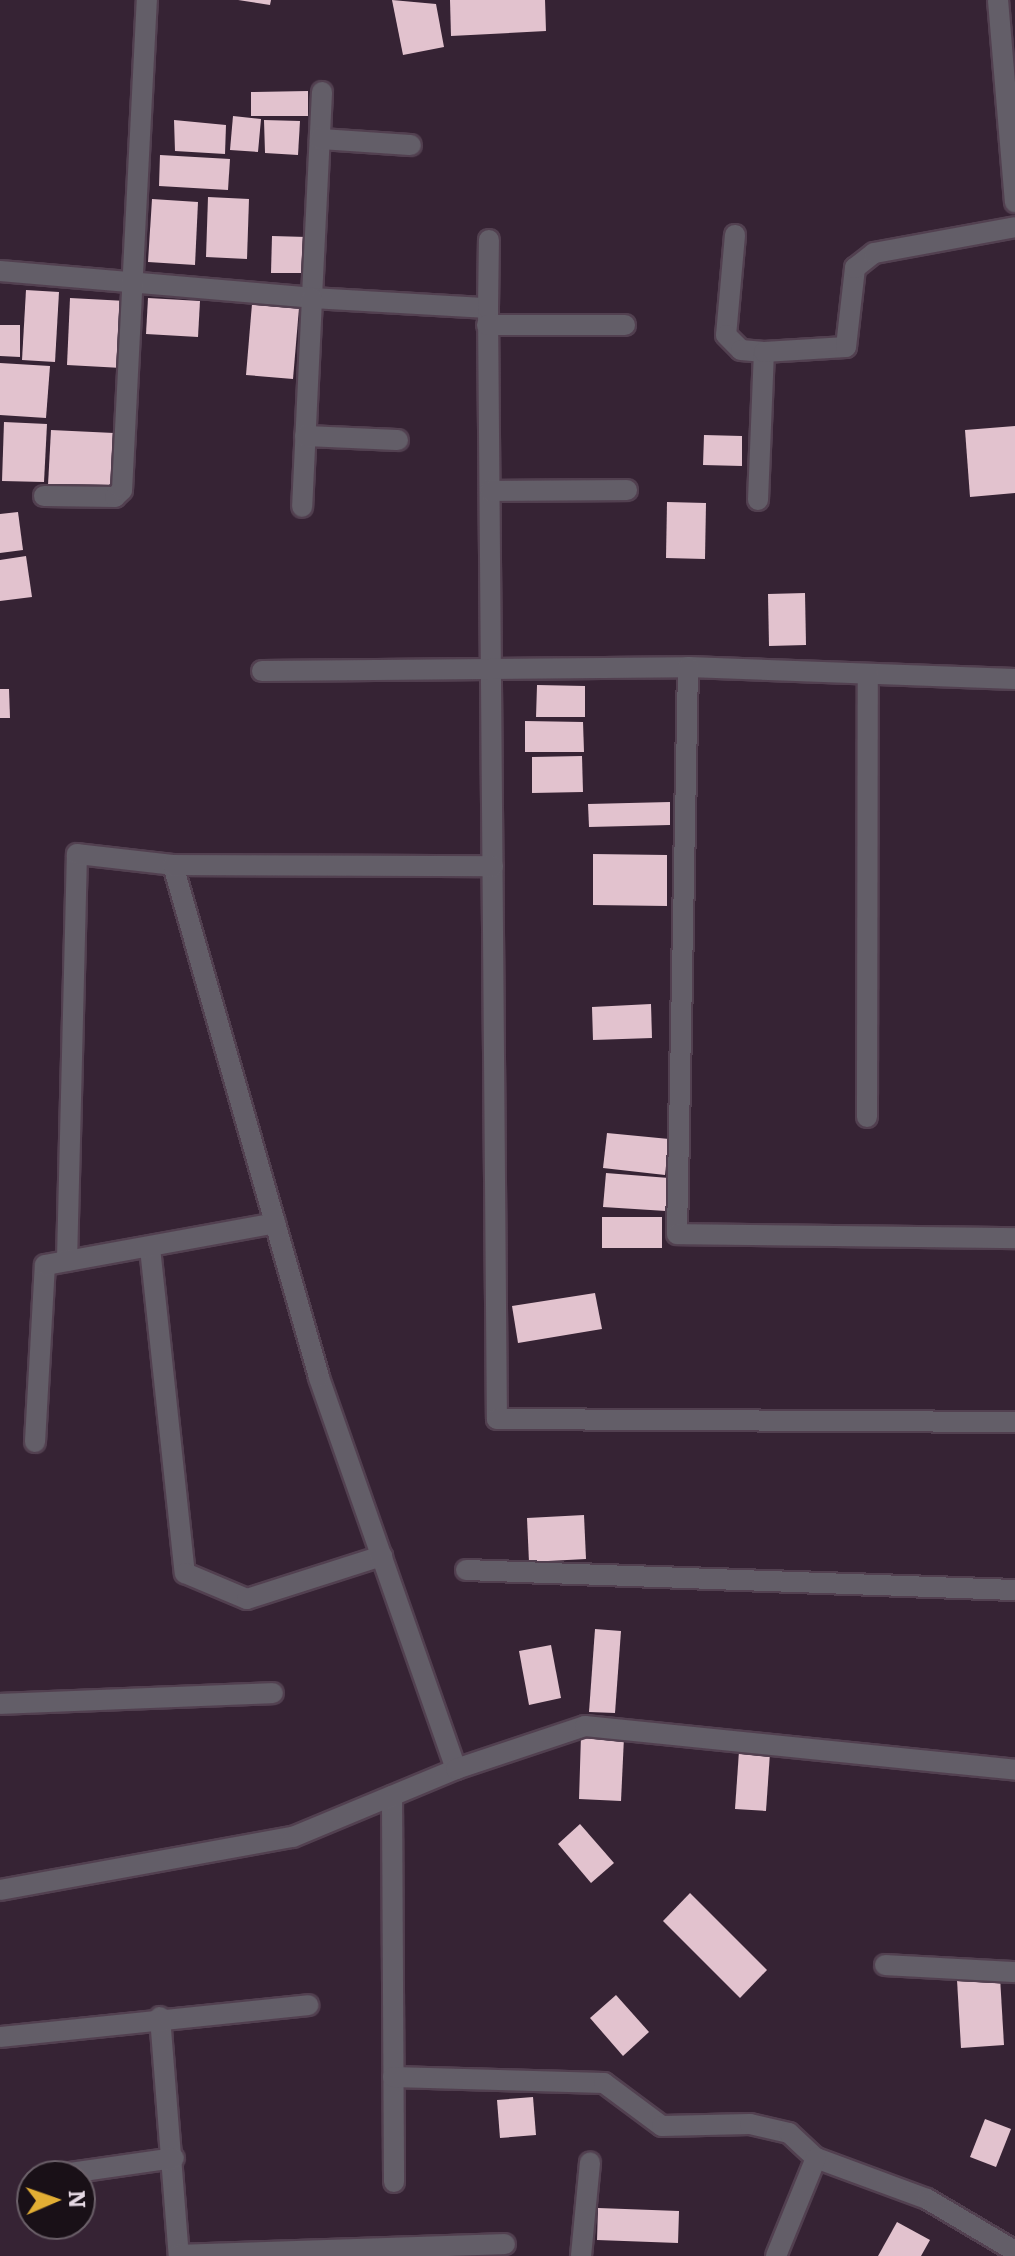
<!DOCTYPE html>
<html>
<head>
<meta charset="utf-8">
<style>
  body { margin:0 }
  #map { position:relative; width:1015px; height:2256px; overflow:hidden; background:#362334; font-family:Literata,serif }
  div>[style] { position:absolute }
  .building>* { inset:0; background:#e2c2ce }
  .roads { filter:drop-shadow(2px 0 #524050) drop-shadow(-2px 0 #524050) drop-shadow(0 2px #524050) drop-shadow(0 -2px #524050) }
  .minor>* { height:20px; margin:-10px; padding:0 10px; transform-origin:10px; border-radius:10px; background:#635e68 }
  span { translate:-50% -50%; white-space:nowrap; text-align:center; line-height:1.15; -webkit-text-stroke:8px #191017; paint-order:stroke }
  .north { position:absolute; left:16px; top:2160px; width:80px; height:80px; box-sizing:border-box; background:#191017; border:2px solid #6b6069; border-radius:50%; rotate:88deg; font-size:22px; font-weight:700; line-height:32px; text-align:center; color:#e5d8e3 }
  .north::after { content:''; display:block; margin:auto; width:28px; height:36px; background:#e2ae34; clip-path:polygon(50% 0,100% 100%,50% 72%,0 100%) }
</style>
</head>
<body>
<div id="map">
  <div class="building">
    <div style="clip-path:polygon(238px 0,271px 0,270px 5px)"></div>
    <div style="clip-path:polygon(392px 0,436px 4px,444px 47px,403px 55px)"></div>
    <div style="clip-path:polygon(450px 0,545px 0,546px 31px,451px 36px)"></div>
    <div style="clip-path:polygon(308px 91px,308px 116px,251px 116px,251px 92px)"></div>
    <div style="clip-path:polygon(233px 116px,261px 119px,258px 152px,230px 150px)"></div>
    <div style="clip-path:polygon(174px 120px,226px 125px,225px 154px,175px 151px)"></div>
    <div style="clip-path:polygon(264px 120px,300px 121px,298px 155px,265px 153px)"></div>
    <div style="clip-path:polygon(160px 155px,230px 159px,228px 190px,159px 186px)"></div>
    <div style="clip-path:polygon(208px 197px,249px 199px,247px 259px,206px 257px)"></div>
    <div style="clip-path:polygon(152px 199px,198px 202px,195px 265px,148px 262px)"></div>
    <div style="clip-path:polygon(272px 236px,307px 237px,306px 273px,271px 273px)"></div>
    <div style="clip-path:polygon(26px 290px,59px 292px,55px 362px,22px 360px)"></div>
    <div style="clip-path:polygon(70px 298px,126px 301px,122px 368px,67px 365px)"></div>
    <div style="clip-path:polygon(148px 298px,200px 301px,198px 337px,146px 334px)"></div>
    <div style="clip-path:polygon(252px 304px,299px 308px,293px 379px,246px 375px)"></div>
    <div style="clip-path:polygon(0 325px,20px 325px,20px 357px,0 356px)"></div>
    <div style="clip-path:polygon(0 363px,50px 366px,46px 418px,0 415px)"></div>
    <div style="clip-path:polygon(4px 422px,47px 424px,44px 482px,2px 481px)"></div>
    <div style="clip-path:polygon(1015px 426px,1015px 493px,970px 497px,965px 430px)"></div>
    <div style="clip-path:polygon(51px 430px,114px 433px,112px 488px,48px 485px)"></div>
    <div style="clip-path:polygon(704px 435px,742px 436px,742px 466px,703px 465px)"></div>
    <div style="clip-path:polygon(667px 502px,706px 503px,705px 559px,666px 558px)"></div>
    <div style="clip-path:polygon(18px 512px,23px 550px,0 553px,0 514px)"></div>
    <div style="clip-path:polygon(26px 556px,32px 597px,0 601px,0 560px)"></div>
    <div style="clip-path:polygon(805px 593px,806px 645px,769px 646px,768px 594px)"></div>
    <div style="clip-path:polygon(537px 685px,585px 686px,585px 717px,536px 717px)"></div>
    <div style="clip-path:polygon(0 689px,9px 689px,10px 718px,0 718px)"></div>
    <div style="clip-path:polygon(525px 721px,583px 722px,584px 752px,525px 752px)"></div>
    <div style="clip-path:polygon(582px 756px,583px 792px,532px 793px,532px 757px)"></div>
    <div style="clip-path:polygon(670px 802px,670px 825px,589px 827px,588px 804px)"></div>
    <div style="clip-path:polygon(593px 854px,667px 855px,667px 906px,593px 905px)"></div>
    <div style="clip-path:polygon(651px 1004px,652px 1038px,593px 1040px,592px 1007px)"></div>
    <div style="clip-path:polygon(607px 1133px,669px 1139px,665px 1175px,603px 1168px)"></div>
    <div style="clip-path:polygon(606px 1173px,669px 1178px,666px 1211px,603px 1207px)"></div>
    <div style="clip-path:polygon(602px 1217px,662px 1217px,662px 1248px,602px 1248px)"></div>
    <div style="clip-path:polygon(595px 1293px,602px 1329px,518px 1343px,512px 1306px)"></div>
    <div style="clip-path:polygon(584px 1515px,586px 1559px,529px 1562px,527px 1518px)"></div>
    <div style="clip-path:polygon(595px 1629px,621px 1631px,615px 1713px,589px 1712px)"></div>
    <div style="clip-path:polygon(551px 1645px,561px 1698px,529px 1705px,519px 1651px)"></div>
    <div style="clip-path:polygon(581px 1735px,624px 1737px,621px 1801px,579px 1799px)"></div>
    <div style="clip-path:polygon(739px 1751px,770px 1753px,766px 1811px,735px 1809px)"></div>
    <div style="clip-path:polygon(580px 1824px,614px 1863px,591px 1883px,558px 1844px)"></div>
    <div style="clip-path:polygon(690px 1893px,767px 1970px,740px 1998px,663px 1921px)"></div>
    <div style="clip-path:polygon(1000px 1977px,1004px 2045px,961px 2048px,957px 1980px)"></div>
    <div style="clip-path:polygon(616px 1995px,649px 2032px,623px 2056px,590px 2018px)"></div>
    <div style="clip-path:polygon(533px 2097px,536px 2135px,500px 2138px,497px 2100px)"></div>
    <div style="clip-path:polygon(985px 2119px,1011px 2129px,996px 2167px,970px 2157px)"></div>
    <div style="clip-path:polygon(598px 2208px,679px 2211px,678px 2243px,597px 2240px)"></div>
    <div style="clip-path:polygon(897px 2222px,930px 2240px,921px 2256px,878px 2256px)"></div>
  </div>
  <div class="roads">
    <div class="minor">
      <div style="left:998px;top:0;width:203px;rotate:85.2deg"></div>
      <div style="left:322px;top:92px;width:206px;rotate:92.8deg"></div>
      <div style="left:312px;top:298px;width:176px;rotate:3.3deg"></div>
      <div style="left:488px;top:308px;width:1111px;rotate:89.54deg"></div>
      <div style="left:497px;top:1419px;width:518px;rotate:0.33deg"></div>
      <div style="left:320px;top:139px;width:91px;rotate:3.8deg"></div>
      <div style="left:735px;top:235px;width:100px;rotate:95.1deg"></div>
      <div style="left:726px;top:335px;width:21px;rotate:45deg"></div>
      <div style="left:741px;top:350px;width:23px;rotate:5deg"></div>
      <div style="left:0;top:271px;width:313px;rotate:4.9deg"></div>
      <div style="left:312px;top:298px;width:209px;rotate:92.7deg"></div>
      <div style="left:488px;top:308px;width:68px;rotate:-89.2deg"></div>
      <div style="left:487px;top:325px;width:138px"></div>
      <div style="left:305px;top:436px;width:93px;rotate:2.5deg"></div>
      <div style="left:490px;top:491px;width:137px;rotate:-0.4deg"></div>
      <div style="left:44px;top:496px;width:71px;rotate:0.8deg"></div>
      <div style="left:115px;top:497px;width:10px;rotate:-45deg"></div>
      <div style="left:122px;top:490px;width:491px;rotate:-87.1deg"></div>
      <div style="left:758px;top:500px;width:148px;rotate:-87.7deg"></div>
      <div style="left:764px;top:352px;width:82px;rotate:-3.5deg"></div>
      <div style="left:846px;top:347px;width:80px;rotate:-83.5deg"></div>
      <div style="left:855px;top:268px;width:24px;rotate:-38deg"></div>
      <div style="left:874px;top:253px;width:143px;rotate:-10.4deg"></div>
      <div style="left:262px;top:671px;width:426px;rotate:-0.5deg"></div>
      <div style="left:1015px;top:679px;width:327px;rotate:-177.9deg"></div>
      <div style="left:688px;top:667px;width:567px;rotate:91.11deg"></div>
      <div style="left:677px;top:1234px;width:338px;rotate:0.7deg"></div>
      <div style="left:867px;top:1117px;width:443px;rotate:-89.9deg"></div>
      <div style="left:150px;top:1248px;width:327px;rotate:83.9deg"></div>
      <div style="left:185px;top:1573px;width:67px;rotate:22.8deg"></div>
      <div style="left:247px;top:1599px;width:142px;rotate:-17.7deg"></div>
      <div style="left:67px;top:1261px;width:407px;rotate:-88.6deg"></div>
      <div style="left:77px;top:854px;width:97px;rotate:6.5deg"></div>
      <div style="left:35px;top:1442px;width:177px;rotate:-86.8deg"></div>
      <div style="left:45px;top:1265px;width:234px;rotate:-10.3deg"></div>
      <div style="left:466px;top:1570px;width:549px;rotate:2.09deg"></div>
      <div style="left:0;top:1704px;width:273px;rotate:-2.3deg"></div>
      <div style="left:456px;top:1769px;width:415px;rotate:-109.3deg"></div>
      <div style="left:319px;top:1377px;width:532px;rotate:-105.92deg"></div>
      <div style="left:173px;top:865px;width:320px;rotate:0.2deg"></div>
      <div style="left:392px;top:1796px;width:386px;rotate:89.7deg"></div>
      <div style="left:0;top:1890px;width:298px;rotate:-10.3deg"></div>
      <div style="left:293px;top:1837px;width:177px;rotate:-22.6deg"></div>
      <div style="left:456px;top:1769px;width:136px;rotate:-18.4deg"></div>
      <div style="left:585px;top:1726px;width:432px;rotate:5.8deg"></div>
      <div style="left:885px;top:1965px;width:130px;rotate:3.1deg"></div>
      <div style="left:160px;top:2017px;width:240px;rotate:85.5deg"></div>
      <div style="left:0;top:2037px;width:310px;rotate:-5.9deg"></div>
      <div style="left:393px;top:2077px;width:211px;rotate:1.6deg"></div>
      <div style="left:604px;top:2083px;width:72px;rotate:36.6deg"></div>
      <div style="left:662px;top:2126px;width:88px;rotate:-1.3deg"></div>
      <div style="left:750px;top:2124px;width:40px;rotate:13deg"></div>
      <div style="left:789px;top:2133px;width:37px;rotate:43deg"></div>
      <div style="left:816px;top:2158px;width:118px;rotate:20.3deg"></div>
      <div style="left:927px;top:2199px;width:102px;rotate:30.6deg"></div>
      <div style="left:63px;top:2174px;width:112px;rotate:-8.2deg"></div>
      <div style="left:179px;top:2255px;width:326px;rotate:-1.9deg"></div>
      <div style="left:581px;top:2256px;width:94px;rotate:-84.5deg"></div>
      <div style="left:776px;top:2256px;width:106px;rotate:-67.8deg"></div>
    </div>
  </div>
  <div class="north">N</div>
</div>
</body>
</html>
